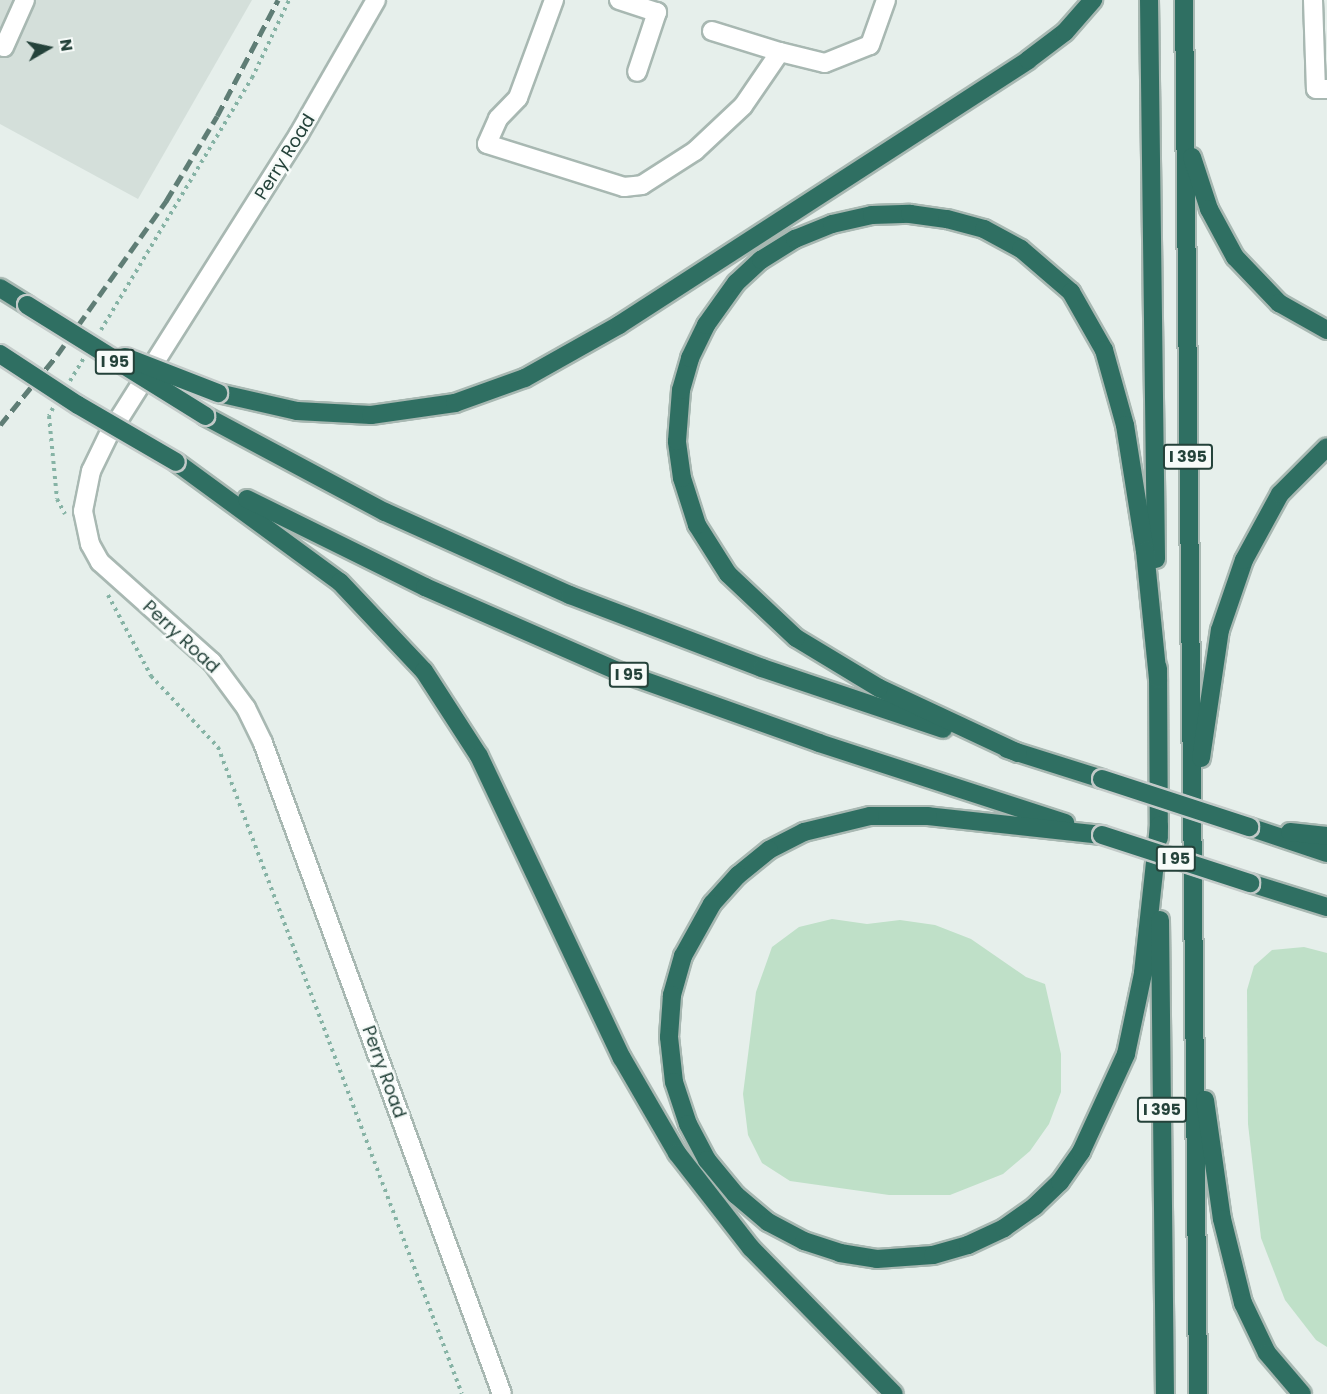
<!DOCTYPE html>
<html>
<head>
<meta charset="utf-8">
<style>
  body { margin:0 }
  #map { position:relative; width:1327px; height:1394px; overflow:hidden; background:#e6efeb; font-family:Poppins,sans-serif }
  div>[style] { position:absolute }
  .built>* { inset:0; background:#d4dfda }
  .green>* { inset:0; background:#bfe0c8 }
  .path>* { height:4px; margin-top:-2px; transform-origin:0; background:repeating-linear-gradient(90deg,#86b3a5 0 3px,transparent 0 7.5px) }
  .roads { filter:drop-shadow(2px 0 #a8b8b2) drop-shadow(-2px 0 #a8b8b2) drop-shadow(0 2px #a8b8b2) drop-shadow(0 -2px #a8b8b2) }
  .minor>* { height:18px; margin:-9px; padding:0 9px; transform-origin:9px; border-radius:9px; background:#fff }
  .highway>* { height:18px; margin:-9px; padding:0 9px; transform-origin:9px; border-radius:9px; background:#2f6f62 }
  .rail>* { height:4.5px; margin-top:-2.25px; transform-origin:0; background:repeating-linear-gradient(90deg,#5f7d75 0 12px,transparent 0 18px) }
  .bridges { filter:drop-shadow(2px 0 #c2cac8) drop-shadow(-2px 0 #c2cac8) drop-shadow(0 2px #c2cac8) drop-shadow(0 -2px #c2cac8) }
  .highway-bridge>* { height:18px; margin:-9px; padding:0 9px; transform-origin:9px; border-radius:9px; background:#2f6f62 }
  span { translate:-50% -50%; white-space:nowrap; text-align:center; line-height:1.15; -webkit-text-stroke:5px #f7fbf9; paint-order:stroke }
  .shield-label span { padding:2px 4px; background:#f7fbf9; border:2px solid; border-radius:4px; -webkit-text-stroke-width:0 }
  .shield-label { font-size:16px; color:#24423a; font-weight:700 }
  .street-label { font-size:18px; color:#24423a }
  .north { position:absolute; left:18px; top:18px; width:60px; height:60px; -webkit-text-stroke:4px #f7fbf9; paint-order:stroke; rotate:81deg; font-size:16px; font-weight:700; line-height:24px; text-align:center; color:#24423a }
  .north::after { content:''; display:block; margin:auto; width:21px; height:27px; background:#24423a; clip-path:polygon(50% 0,100% 100%,50% 72%,0 100%) }
</style>
</head>
<body>
<div id="map">
  <div class="built">
    <div style="clip-path:polygon(0 0,252px 0,138px 199px,0 124px)"></div>
  </div>
  <div class="green">
    <div style="clip-path:polygon(832px 919px,867px 924px,900px 920px,935px 925px,971px 939px,1026px 977px,1045px 984px,1061px 1054px,1061px 1092px,1049px 1124px,1030px 1151px,1003px 1174px,950px 1195px,889px 1195px,790px 1181px,762px 1163px,748px 1135px,743px 1094px,756px 992px,772px 947px,799px 927px)"></div>
    <div style="clip-path:polygon(1304px 947px,1327px 953px,1327px 1347px,1316px 1340px,1285px 1300px,1261px 1238px,1248px 1124px,1247px 990px,1254px 966px,1272px 950px)"></div>
  </div>
  <div class="path">
    <div style="left:101px;top:330px;width:294px;rotate:-59.1deg"></div>
    <div style="left:252px;top:78px;width:86px;rotate:-64.6deg"></div>
    <div style="left:70px;top:381px;width:26px;rotate:-59deg"></div>
    <div style="left:53px;top:408px;width:9px;rotate:117deg"></div>
    <div style="left:49px;top:416px;width:83px;rotate:84.5deg"></div>
    <div style="left:57px;top:499px;width:17px;rotate:62deg"></div>
    <div style="left:108px;top:595px;width:92px;rotate:62deg"></div>
    <div style="left:151px;top:676px;width:98px;rotate:46.7deg"></div>
    <div style="left:218px;top:747px;width:691px;rotate:69.34deg"></div>
  </div>
  <div class="roads">
    <div class="minor">
      <div style="left:376px;top:0;width:155px;rotate:119.9deg"></div>
      <div style="left:299px;top:134px;width:355px;rotate:122.3deg"></div>
      <div style="left:109px;top:434px;width:41px;rotate:115.9deg"></div>
      <div style="left:91px;top:471px;width:41px;rotate:101.3deg"></div>
      <div style="left:83px;top:511px;width:34px;rotate:78deg"></div>
      <div style="left:90px;top:544px;width:21px;rotate:61deg"></div>
      <div style="left:100px;top:562px;width:150px;rotate:41.8deg"></div>
      <div style="left:212px;top:662px;width:57px;rotate:53.5deg"></div>
      <div style="left:246px;top:708px;width:39px;rotate:64deg"></div>
      <div style="left:263px;top:743px;width:693px;rotate:69.84deg"></div>
      <div style="left:554px;top:0;width:104px;rotate:110.2deg"></div>
      <div style="left:518px;top:98px;width:29px;rotate:134deg"></div>
      <div style="left:498px;top:119px;width:27px;rotate:114deg"></div>
      <div style="left:487px;top:144px;width:144px;rotate:17.4deg"></div>
      <div style="left:624px;top:187px;width:18px;rotate:-6deg"></div>
      <div style="left:642px;top:185px;width:63px;rotate:-32.7deg"></div>
      <div style="left:695px;top:151px;width:66px;rotate:-43.2deg"></div>
      <div style="left:743px;top:106px;width:65px;rotate:-55.6deg"></div>
      <div style="left:780px;top:52px;width:46px;rotate:13.7deg"></div>
      <div style="left:825px;top:63px;width:48px;rotate:-21.8deg"></div>
      <div style="left:870px;top:45px;width:48px;rotate:-70.4deg"></div>
      <div style="left:619px;top:0;width:40px;rotate:18deg"></div>
      <div style="left:657px;top:12px;width:63px;rotate:108.4deg"></div>
      <div style="left:1313px;top:0;width:89px;rotate:88.1deg"></div>
      <div style="left:1316px;top:89px;width:11px"></div>
      <div style="left:712px;top:31px;width:71px;rotate:17.2deg"></div>
      <div style="left:0;top:45px;width:4px;rotate:27deg"></div>
      <div style="left:4px;top:47px;width:51px;rotate:-65.9deg"></div>
    </div>
    <div class="highway">
      <div style="left:1149px;top:0;width:559px;rotate:89.28deg"></div>
      <div style="left:1184px;top:0;width:1394px;rotate:89.42deg"></div>
      <div style="left:1192px;top:157px;width:55px;rotate:71.9deg"></div>
      <div style="left:1209px;top:209px;width:55px;rotate:61.6deg"></div>
      <div style="left:1235px;top:257px;width:64px;rotate:46.3deg"></div>
      <div style="left:1279px;top:303px;width:55px;rotate:29.4deg"></div>
      <div style="left:0;top:288px;width:32px;rotate:32deg"></div>
      <div style="left:218px;top:393px;width:81px;rotate:12.8deg"></div>
      <div style="left:297px;top:411px;width:74px;rotate:3.1deg"></div>
      <div style="left:371px;top:415px;width:85px;rotate:-8.1deg"></div>
      <div style="left:455px;top:403px;width:74px;rotate:-19.7deg"></div>
      <div style="left:525px;top:378px;width:108px;rotate:-29.4deg"></div>
      <div style="left:619px;top:325px;width:487px;rotate:-32.9deg"></div>
      <div style="left:1028px;top:60px;width:46px;rotate:-37.1deg"></div>
      <div style="left:1065px;top:32px;width:43px;rotate:-48.8deg"></div>
      <div style="left:205px;top:416px;width:204px;rotate:28.1deg"></div>
      <div style="left:385px;top:512px;width:203px;rotate:24.2deg"></div>
      <div style="left:570px;top:595px;width:205px;rotate:20.8deg"></div>
      <div style="left:762px;top:668px;width:191px;rotate:18.6deg"></div>
      <div style="left:176px;top:462px;width:203px;rotate:36.2deg"></div>
      <div style="left:340px;top:582px;width:122px;rotate:46.7deg"></div>
      <div style="left:424px;top:671px;width:101px;rotate:57.1deg"></div>
      <div style="left:479px;top:756px;width:334px;rotate:64.7deg"></div>
      <div style="left:622px;top:1058px;width:110px;rotate:59.9deg"></div>
      <div style="left:677px;top:1153px;width:120px;rotate:52.1deg"></div>
      <div style="left:751px;top:1248px;width:204px;rotate:45.6deg"></div>
      <div style="left:247px;top:499px;width:199px;rotate:26.3deg"></div>
      <div style="left:425px;top:587px;width:213px;rotate:23.6deg"></div>
      <div style="left:620px;top:672px;width:211px;rotate:19.6deg"></div>
      <div style="left:819px;top:743px;width:259px;rotate:18deg"></div>
      <div style="left:1158px;top:668px;width:170px;rotate:89.7deg"></div>
      <div style="left:1007px;top:749px;width:100px;rotate:17.5deg"></div>
      <div style="left:1018px;top:753px;width:153px;rotate:-154.9deg"></div>
      <div style="left:879px;top:688px;width:97px;rotate:-148.9deg"></div>
      <div style="left:796px;top:638px;width:93px;rotate:-136.7deg"></div>
      <div style="left:728px;top:574px;width:58px;rotate:-122.3deg"></div>
      <div style="left:697px;top:525px;width:49px;rotate:-107.7deg"></div>
      <div style="left:682px;top:478px;width:37px;rotate:-98deg"></div>
      <div style="left:677px;top:441px;width:51px;rotate:-85.5deg"></div>
      <div style="left:681px;top:390px;width:33px;rotate:-74deg"></div>
      <div style="left:690px;top:358px;width:37px;rotate:-64deg"></div>
      <div style="left:706px;top:325px;width:52px;rotate:-54.5deg"></div>
      <div style="left:736px;top:283px;width:34px;rotate:-43deg"></div>
      <div style="left:761px;top:260px;width:40px;rotate:-32deg"></div>
      <div style="left:795px;top:239px;width:40px;rotate:-22deg"></div>
      <div style="left:832px;top:224px;width:41px;rotate:-12.7deg"></div>
      <div style="left:872px;top:215px;width:38px;rotate:-2deg"></div>
      <div style="left:910px;top:214px;width:37px;rotate:8deg"></div>
      <div style="left:947px;top:219px;width:38px;rotate:15deg"></div>
      <div style="left:984px;top:229px;width:42px;rotate:28.4deg"></div>
      <div style="left:1021px;top:249px;width:66px;rotate:40.7deg"></div>
      <div style="left:1071px;top:292px;width:67px;rotate:60.4deg"></div>
      <div style="left:1104px;top:350px;width:78px;rotate:74.4deg"></div>
      <div style="left:1125px;top:425px;width:128px;rotate:81deg"></div>
      <div style="left:1145px;top:551px;width:128px;rotate:84.2deg"></div>
      <div style="left:1201px;top:758px;width:129px;rotate:-81.6deg"></div>
      <div style="left:1220px;top:630px;width:74px;rotate:-71.1deg"></div>
      <div style="left:1244px;top:560px;width:75px;rotate:-61.4deg"></div>
      <div style="left:1280px;top:494px;width:66px;rotate:-45deg"></div>
      <div style="left:1249px;top:827px;width:82px;rotate:18.4deg"></div>
      <div style="left:1290px;top:832px;width:37px;rotate:6deg"></div>
      <div style="left:1102px;top:835px;width:175px;rotate:-173.8deg"></div>
      <div style="left:928px;top:816px;width:58px;rotate:180deg"></div>
      <div style="left:870px;top:816px;width:68px;rotate:166.4deg"></div>
      <div style="left:804px;top:832px;width:39px;rotate:153deg"></div>
      <div style="left:769px;top:850px;width:40px;rotate:141deg"></div>
      <div style="left:738px;top:875px;width:39px;rotate:132deg"></div>
      <div style="left:712px;top:904px;width:60px;rotate:119.1deg"></div>
      <div style="left:683px;top:956px;width:41px;rotate:105.8deg"></div>
      <div style="left:672px;top:995px;width:42px;rotate:94.1deg"></div>
      <div style="left:669px;top:1037px;width:45px;rotate:83.7deg"></div>
      <div style="left:674px;top:1082px;width:44px;rotate:71.6deg"></div>
      <div style="left:688px;top:1124px;width:41px;rotate:62.2deg"></div>
      <div style="left:707px;top:1160px;width:45px;rotate:50.4deg"></div>
      <div style="left:736px;top:1195px;width:42px;rotate:40.2deg"></div>
      <div style="left:768px;top:1222px;width:41px;rotate:27.8deg"></div>
      <div style="left:804px;top:1241px;width:38px;rotate:18deg"></div>
      <div style="left:840px;top:1253px;width:37px;rotate:9deg"></div>
      <div style="left:877px;top:1259px;width:56px;rotate:-4.1deg"></div>
      <div style="left:933px;top:1255px;width:36px;rotate:-16deg"></div>
      <div style="left:968px;top:1245px;width:40px;rotate:-25deg"></div>
      <div style="left:1004px;top:1228px;width:38px;rotate:-35deg"></div>
      <div style="left:1035px;top:1206px;width:35px;rotate:-44deg"></div>
      <div style="left:1060px;top:1182px;width:37px;rotate:-55deg"></div>
      <div style="left:1081px;top:1152px;width:108px;rotate:-65.3deg"></div>
      <div style="left:1126px;top:1054px;width:83px;rotate:-78.1deg"></div>
      <div style="left:1143px;top:973px;width:148px;rotate:-83.8deg"></div>
      <div style="left:1250px;top:883px;width:81px;rotate:17.3deg"></div>
      <div style="left:1160px;top:920px;width:474px;rotate:89.4deg"></div>
      <div style="left:1205px;top:1100px;width:120px;rotate:81.9deg"></div>
      <div style="left:1222px;top:1219px;width:87px;rotate:76deg"></div>
      <div style="left:1243px;top:1303px;width:55px;rotate:64.4deg"></div>
      <div style="left:1267px;top:1353px;width:54px;rotate:49.5deg"></div>
    </div>
  </div>
  <div class="rail">
    <div style="left:0;top:425px;width:90px;rotate:-50.8deg"></div>
    <div style="left:57px;top:355px;width:189px;rotate:-54.7deg"></div>
    <div style="left:166px;top:201px;width:99px;rotate:-59deg"></div>
    <div style="left:217px;top:116px;width:131px;rotate:-62.3deg"></div>
  </div>
  <div class="bridges">
    <div class="highway-bridge">
      <div style="left:27px;top:305px;width:210px;rotate:31.9deg"></div>
      <div style="left:0;top:354px;width:93px;rotate:33.2deg"></div>
      <div style="left:78px;top:405px;width:113px;rotate:30.2deg"></div>
      <div style="left:125px;top:357px;width:100px;rotate:21.2deg"></div>
      <div style="left:1102px;top:779px;width:155px;rotate:18.1deg"></div>
      <div style="left:1102px;top:835px;width:156px;rotate:18deg"></div>
    </div>
  </div>
  <div class="shield-label">
    <span style="left:115px;top:362px">I 95</span>
    <span style="left:1188px;top:457px">I 395</span>
    <span style="left:629px;top:675px">I 95</span>
    <span style="left:1176px;top:859px">I 95</span>
    <span style="left:1162px;top:1110px">I 395</span>
  </div>
  <div class="street-label">
    <span style="left:285px;top:157px;rotate:-58deg">Perry Road</span>
    <span style="left:181px;top:637px;rotate:43deg">Perry Road</span>
    <span style="left:384px;top:1072px;rotate:70deg">Perry Road</span>
  </div>
  <div class="north">N</div>
</div>
</body>
</html>
